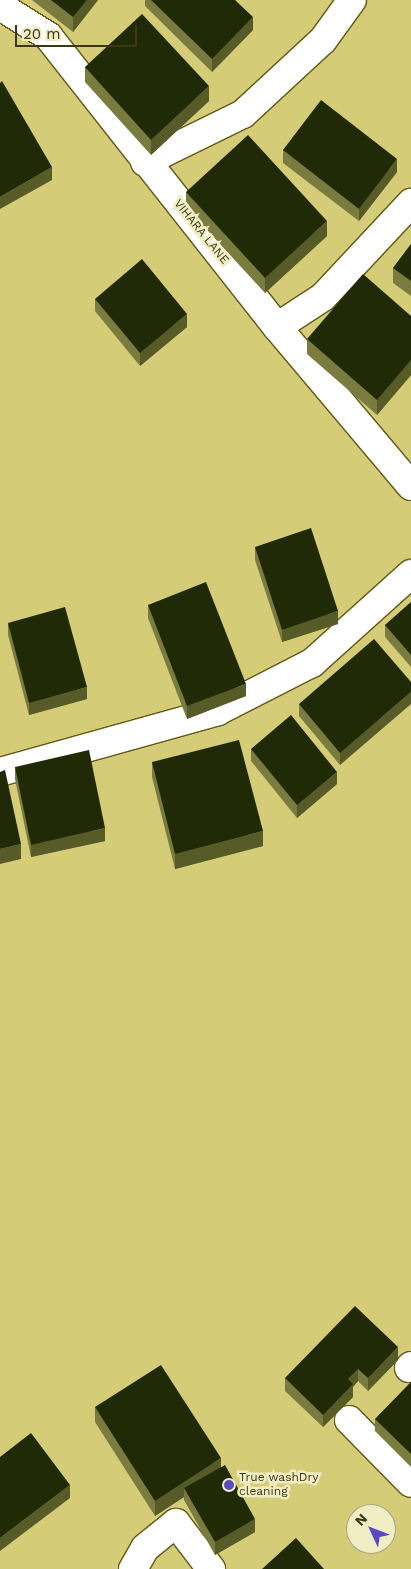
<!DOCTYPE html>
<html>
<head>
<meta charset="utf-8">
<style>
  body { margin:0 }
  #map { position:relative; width:411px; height:1569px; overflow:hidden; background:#d5cc78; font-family:"Work Sans",sans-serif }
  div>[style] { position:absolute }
  .roads { filter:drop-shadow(1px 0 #605916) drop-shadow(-1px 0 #605916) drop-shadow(0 1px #605916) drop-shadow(0 -1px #605916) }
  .minor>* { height:28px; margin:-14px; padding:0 14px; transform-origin:14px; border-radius:14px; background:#fff }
  .wall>* { inset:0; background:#7a7b3f }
  .shaded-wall>* { inset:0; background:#565b28 }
  .building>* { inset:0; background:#202a06 }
  .dots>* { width:14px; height:14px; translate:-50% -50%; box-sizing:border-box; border:2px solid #f0ecc3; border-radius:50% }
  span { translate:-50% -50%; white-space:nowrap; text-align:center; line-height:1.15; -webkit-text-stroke:5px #f0ecc3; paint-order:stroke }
  .street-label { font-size:12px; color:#3c3814 }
  .poi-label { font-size:12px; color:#3c3814 }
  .left { translate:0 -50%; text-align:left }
  .north { position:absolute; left:346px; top:1504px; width:50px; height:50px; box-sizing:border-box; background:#f0ecc3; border:1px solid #a8a47d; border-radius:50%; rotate:313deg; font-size:14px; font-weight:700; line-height:20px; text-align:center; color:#3c3814 }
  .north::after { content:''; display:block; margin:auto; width:18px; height:22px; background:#594ac2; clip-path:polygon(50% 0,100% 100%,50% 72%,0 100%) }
  .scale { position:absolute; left:15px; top:25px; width:122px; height:22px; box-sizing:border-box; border:2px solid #3c3814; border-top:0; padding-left:6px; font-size:15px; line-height:18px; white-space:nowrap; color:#3c3814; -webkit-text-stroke:4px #f0ecc3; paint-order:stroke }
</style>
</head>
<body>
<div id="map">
  <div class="roads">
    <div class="minor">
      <div style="left:0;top:6px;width:57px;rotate:32deg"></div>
      <div style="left:48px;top:36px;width:370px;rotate:51.8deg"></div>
      <div style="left:277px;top:327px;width:55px;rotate:-33.1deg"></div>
      <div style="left:323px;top:297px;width:129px;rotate:-46.9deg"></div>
      <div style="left:145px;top:162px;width:109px;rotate:-26.1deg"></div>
      <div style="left:243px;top:114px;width:109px;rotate:-42.8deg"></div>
      <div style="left:323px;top:40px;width:49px;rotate:-54.1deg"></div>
      <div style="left:277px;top:327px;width:208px;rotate:49.9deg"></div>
      <div style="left:0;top:772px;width:226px;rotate:-15.6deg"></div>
      <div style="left:218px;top:711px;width:106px;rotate:-27.1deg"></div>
      <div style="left:312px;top:663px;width:133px;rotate:-42deg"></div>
      <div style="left:409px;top:1368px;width:3px;rotate:-45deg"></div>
      <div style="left:349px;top:1420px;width:88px;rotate:45.5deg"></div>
      <div style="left:133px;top:1569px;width:24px;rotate:-60deg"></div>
      <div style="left:145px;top:1548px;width:40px;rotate:-39deg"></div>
      <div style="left:176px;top:1523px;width:58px;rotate:52.7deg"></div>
    </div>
  </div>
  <div class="wall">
    <div style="clip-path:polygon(32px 0,98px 0,73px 32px)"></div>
    <div style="clip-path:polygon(145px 0,235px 0,253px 30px,212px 72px,145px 6px)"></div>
    <div style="clip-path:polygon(85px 67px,209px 101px,151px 155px,85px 82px)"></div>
    <div style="clip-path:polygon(283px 150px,397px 172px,359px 221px,283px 163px)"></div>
    <div style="clip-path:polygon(186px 192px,327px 236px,265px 293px,186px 207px)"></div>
    <div style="clip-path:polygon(411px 244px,411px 296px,393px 283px,393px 268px)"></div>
    <div style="clip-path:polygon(95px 299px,187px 327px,140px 366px,95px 311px)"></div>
    <div style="clip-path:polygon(411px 316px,411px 375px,377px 415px,307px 354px,307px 339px)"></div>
    <div style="clip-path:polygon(255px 547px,338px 624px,282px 642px,255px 560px)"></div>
    <div style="clip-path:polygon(411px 602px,411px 667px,385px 637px,385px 625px)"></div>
    <div style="clip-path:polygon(148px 605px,246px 696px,187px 719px,148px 618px)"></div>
    <div style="clip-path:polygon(8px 623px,87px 699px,29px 715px,8px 635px)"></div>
    <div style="clip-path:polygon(411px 682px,340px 765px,299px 716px,299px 704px)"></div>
    <div style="clip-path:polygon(251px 749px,337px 784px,297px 818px,251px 761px)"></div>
    <div style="clip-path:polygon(152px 762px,263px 846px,175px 869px,152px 777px)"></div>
    <div style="clip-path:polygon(15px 767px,105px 841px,31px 857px,15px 779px)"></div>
    <div style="clip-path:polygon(398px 1360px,368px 1391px,358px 1381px,353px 1387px,353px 1397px,323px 1427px,285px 1391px,285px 1378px)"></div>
    <div style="clip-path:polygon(411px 1382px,411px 1467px,375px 1431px,375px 1419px)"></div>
    <div style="clip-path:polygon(95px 1407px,221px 1467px,255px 1532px,215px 1555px,184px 1500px,184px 1497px,155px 1516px,95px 1422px)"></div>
  </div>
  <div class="shaded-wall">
    <div style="clip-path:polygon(87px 0,98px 0,73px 32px,73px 17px)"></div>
    <div style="clip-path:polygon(253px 17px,253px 30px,212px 72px,212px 59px)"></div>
    <div style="clip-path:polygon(209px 86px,209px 101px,151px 155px,151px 140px)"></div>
    <div style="clip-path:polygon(397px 159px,397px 172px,359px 221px,359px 209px)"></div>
    <div style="clip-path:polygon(52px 167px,52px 180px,0 209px,0 197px)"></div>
    <div style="clip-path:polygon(327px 221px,327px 236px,265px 293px,265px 278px)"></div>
    <div style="clip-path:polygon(187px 314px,187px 327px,140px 366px,140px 353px)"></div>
    <div style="clip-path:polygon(411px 360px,411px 375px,377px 415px,377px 400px)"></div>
    <div style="clip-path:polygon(338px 611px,338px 624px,282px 642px,282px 630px)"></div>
    <div style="clip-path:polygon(246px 684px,246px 696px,187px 719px,187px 706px)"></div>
    <div style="clip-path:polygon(87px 687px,87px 699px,29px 715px,29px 703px)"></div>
    <div style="clip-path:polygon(411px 692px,411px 704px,340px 765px,340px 753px)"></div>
    <div style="clip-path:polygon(337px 772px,337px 784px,297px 818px,297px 805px)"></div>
    <div style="clip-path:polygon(105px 828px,105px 841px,31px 857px,31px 845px)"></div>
    <div style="clip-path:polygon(263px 831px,263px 846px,175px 869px,175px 854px)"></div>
    <div style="clip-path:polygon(21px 844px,21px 859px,0 864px,0 849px)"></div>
    <div style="clip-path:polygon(398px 1347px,398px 1360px,368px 1391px,368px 1378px)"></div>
    <div style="clip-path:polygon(358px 1369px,358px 1381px,353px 1387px,353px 1397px,323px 1427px,323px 1415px,348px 1379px)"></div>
    <div style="clip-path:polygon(221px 1458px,221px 1473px,184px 1488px,184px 1497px,155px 1516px,155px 1501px)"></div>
    <div style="clip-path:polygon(70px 1485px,70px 1498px,0 1551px,0 1538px)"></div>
    <div style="clip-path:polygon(255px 1519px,255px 1532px,215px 1555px,215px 1542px)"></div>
  </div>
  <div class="building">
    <div style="clip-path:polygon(51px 0,87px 0,73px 17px)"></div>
    <div style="clip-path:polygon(151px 0,235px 0,253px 17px,212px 59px)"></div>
    <div style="clip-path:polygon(142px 14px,209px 86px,151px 140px,85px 67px)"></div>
    <div style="clip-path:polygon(2px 81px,52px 167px,0 197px,0 83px)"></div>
    <div style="clip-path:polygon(321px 100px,397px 159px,359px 209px,283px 150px)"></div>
    <div style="clip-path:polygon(248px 135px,327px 221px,265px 278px,186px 192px)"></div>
    <div style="clip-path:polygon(411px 244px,411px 281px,393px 268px)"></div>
    <div style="clip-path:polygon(142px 259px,187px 314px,140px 353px,95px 299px)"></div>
    <div style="clip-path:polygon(363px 274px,411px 316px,411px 360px,377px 400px,307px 339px)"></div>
    <div style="clip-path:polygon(311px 528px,338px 611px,282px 630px,255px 547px)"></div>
    <div style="clip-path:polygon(206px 582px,246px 684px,187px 706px,148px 605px)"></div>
    <div style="clip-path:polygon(411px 602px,411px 655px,385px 625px)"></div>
    <div style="clip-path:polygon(65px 607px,87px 687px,29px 703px,8px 623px)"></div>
    <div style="clip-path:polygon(374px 639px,411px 682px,411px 692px,340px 753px,299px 704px)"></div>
    <div style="clip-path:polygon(291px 715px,337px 772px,297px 805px,251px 749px)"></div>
    <div style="clip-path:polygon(239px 740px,263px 831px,175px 854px,152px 762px)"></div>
    <div style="clip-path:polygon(89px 750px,105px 828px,31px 845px,15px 767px)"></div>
    <div style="clip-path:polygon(5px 770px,21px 844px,0 849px,0 772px)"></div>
    <div style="clip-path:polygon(355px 1306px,398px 1347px,368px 1378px,358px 1369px,348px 1379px,353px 1384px,323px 1415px,285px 1378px)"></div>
    <div style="clip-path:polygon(161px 1365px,221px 1458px,155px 1501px,95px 1407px)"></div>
    <div style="clip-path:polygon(411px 1382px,411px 1454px,375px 1419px)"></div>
    <div style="clip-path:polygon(31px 1433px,70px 1485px,0 1538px,0 1457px)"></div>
    <div style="clip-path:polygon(225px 1465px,255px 1519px,215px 1542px,184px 1488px)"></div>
    <div style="clip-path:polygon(296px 1538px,324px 1569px,262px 1569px)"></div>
  </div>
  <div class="dots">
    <div style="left:229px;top:1485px;background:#594ac2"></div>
  </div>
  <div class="street-label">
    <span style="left:201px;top:232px;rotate:51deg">VIHARA LANE</span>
  </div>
  <div class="poi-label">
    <span class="left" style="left:239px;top:1485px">True washDry<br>cleaning</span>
  </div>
  <div class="north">N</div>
  <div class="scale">20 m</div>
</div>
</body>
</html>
